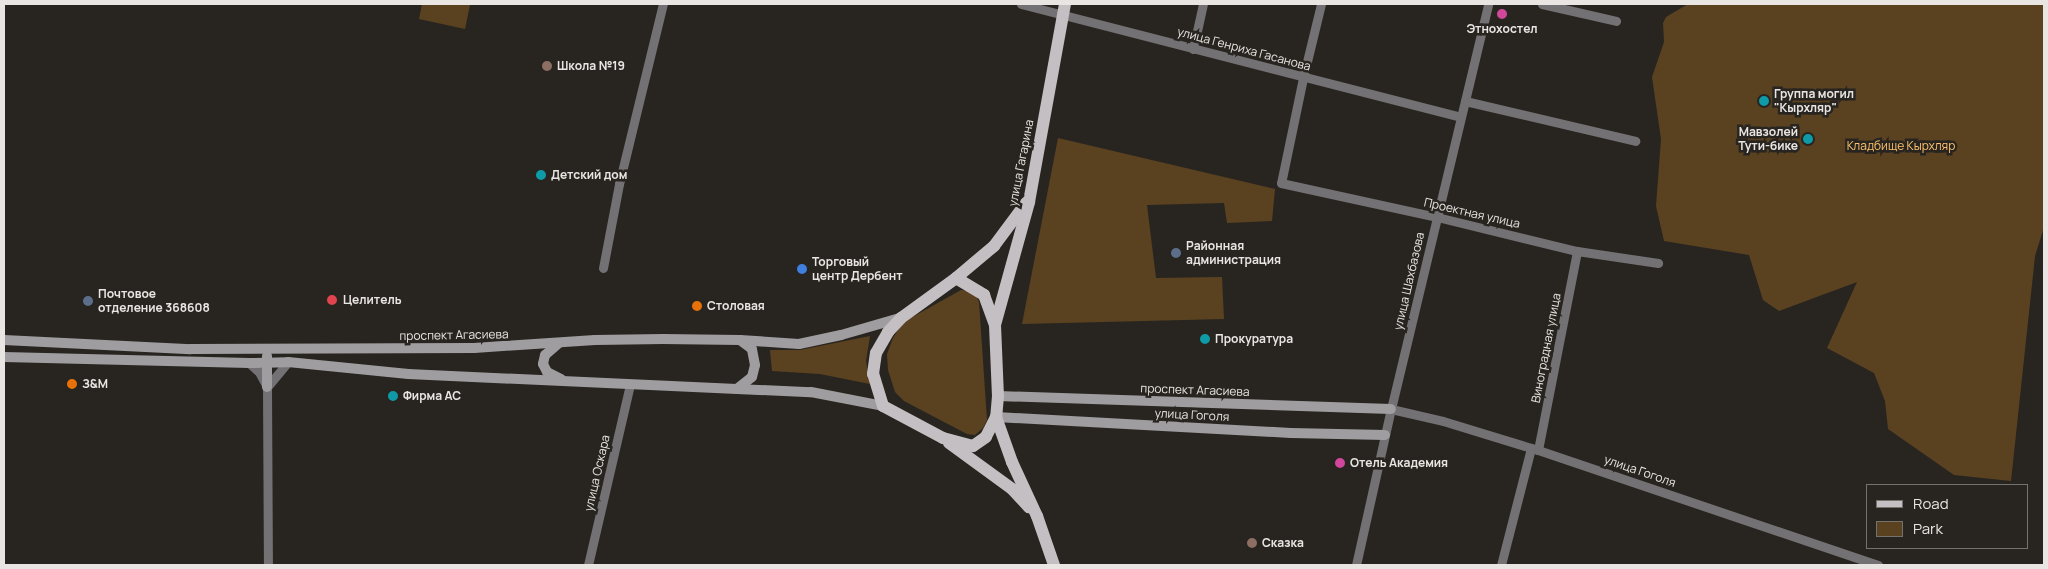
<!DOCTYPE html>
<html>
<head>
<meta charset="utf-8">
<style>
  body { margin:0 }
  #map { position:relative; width:2048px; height:569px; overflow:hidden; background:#282520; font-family:Manrope,sans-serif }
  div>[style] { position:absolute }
  .green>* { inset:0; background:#5a4221 }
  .street>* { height:9px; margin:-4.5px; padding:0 4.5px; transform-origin:4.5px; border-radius:4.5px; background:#747174 }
  .secondary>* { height:10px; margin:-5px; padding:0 5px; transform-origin:5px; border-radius:5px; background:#a09da0 }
  .primary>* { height:12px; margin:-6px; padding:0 6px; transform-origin:6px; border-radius:6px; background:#c3bfc3 }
  .dots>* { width:14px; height:14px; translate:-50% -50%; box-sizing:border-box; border:2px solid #282520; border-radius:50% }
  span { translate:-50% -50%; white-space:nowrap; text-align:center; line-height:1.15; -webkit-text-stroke:5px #282520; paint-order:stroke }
  .poi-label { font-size:12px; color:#e8e5e2; font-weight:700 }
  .left { translate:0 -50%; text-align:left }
  .right { translate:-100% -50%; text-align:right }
  .street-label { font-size:12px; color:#e8e5e2 }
  .park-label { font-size:12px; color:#fec06a }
  .frame { position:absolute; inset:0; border:5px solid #e8e5e2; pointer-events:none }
  .legend { position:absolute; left:1866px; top:484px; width:162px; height:65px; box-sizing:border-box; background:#282520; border:1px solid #75726e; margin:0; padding:6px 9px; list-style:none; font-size:15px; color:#e8e5e2 }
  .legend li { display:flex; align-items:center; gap:10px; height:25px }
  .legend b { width:25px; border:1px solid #75726e }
</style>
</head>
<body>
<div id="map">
  <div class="green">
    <div style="clip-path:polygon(422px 4px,470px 5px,465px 29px,419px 19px)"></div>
    <div style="clip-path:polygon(1688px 4px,2044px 4px,2044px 227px,2035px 256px,2011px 481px,1954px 475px,1888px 429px,1885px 401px,1874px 373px,1827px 348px,1857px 282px,1779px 311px,1763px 300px,1749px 255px,1664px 241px,1656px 206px,1661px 139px,1652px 77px,1664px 42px,1663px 23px,1666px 17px)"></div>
    <div style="clip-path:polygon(1058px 138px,1275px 189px,1272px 221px,1227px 223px,1224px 203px,1147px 205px,1156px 278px,1222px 277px,1224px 319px,1022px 324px)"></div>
    <div style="clip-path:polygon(961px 290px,970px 291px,976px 296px,979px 302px,987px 420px,983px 428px,975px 435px,967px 434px,904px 401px,895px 392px,888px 370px,887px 354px,893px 338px,900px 327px,909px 319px)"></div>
    <div style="clip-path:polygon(870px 336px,866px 361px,870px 384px,820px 374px,772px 371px,770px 350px,800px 350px)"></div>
  </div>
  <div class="street">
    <div style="left:1021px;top:4px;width:454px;rotate:14.4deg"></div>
    <div style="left:1321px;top:4px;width:76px;rotate:103.7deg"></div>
    <div style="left:1303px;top:78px;width:107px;rotate:101.8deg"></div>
    <div style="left:1281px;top:183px;width:160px;rotate:12.3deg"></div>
    <div style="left:1437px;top:217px;width:144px;rotate:13.7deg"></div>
    <div style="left:1577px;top:251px;width:82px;rotate:8.4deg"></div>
    <div style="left:1542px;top:4px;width:76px;rotate:12.9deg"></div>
    <div style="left:1193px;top:49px;width:46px;rotate:-77.5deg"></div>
    <div style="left:1465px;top:101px;width:175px;rotate:13.2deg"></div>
    <div style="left:603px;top:268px;width:86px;rotate:-79.2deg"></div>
    <div style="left:619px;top:184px;width:185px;rotate:-76.3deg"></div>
    <div style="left:249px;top:363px;width:13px;rotate:42deg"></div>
    <div style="left:259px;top:372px;width:17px;rotate:62deg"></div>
    <div style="left:267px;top:387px;width:178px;rotate:89.7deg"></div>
    <div style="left:267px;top:387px;width:33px;rotate:-50deg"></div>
    <div style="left:1391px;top:409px;width:53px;rotate:13deg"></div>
    <div style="left:1443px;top:421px;width:99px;rotate:17deg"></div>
    <div style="left:1538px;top:450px;width:359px;rotate:18.7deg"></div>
    <div style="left:1538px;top:450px;width:203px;rotate:-78.9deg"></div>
    <div style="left:588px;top:565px;width:185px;rotate:-76.9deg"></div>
    <div style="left:1356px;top:565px;width:160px;rotate:-77.4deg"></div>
    <div style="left:1391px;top:409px;width:416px;rotate:-76.5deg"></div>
    <div style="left:1501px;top:565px;width:121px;rotate:-75.6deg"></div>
  </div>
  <div class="secondary">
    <div style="left:4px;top:340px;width:187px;rotate:2.8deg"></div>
    <div style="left:191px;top:349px;width:283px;rotate:-0.2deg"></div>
    <div style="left:474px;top:348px;width:121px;rotate:-3.8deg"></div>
    <div style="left:595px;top:340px;width:68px;rotate:-0.8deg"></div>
    <div style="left:663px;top:339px;width:77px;rotate:0.7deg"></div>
    <div style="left:740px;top:340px;width:59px;rotate:3.9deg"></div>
    <div style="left:799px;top:344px;width:43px;rotate:-12.1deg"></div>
    <div style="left:841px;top:335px;width:61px;rotate:-16.1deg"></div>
    <div style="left:559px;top:343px;width:18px;rotate:139deg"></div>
    <div style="left:545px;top:355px;width:9px;rotate:103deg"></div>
    <div style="left:543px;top:364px;width:9px;rotate:63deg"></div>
    <div style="left:547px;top:372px;width:16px;rotate:27deg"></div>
    <div style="left:267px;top:356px;width:31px;rotate:90deg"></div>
    <div style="left:4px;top:357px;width:245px;rotate:1.4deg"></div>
    <div style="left:249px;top:363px;width:39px;rotate:-1deg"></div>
    <div style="left:288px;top:362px;width:121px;rotate:5.7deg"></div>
    <div style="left:408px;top:374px;width:403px;rotate:2.6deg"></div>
    <div style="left:811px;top:392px;width:73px;rotate:11deg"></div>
    <div style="left:737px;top:389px;width:19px;rotate:-39deg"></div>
    <div style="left:752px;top:377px;width:12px;rotate:-76deg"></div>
    <div style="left:755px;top:365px;width:16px;rotate:-101deg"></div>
    <div style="left:752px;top:349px;width:15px;rotate:-143deg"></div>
    <div style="left:998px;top:396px;width:393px;rotate:1.9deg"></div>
    <div style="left:996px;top:417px;width:295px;rotate:3.1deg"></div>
    <div style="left:1291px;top:433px;width:94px;rotate:1.2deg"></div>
  </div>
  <div class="primary">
    <div style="left:956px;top:278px;width:33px;rotate:31deg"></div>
    <div style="left:984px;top:295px;width:32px;rotate:70deg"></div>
    <div style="left:995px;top:325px;width:71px;rotate:87.6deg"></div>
    <div style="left:998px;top:396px;width:21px;rotate:95deg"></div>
    <div style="left:996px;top:417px;width:22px;rotate:117deg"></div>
    <div style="left:986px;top:437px;width:16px;rotate:145deg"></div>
    <div style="left:973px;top:446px;width:31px;rotate:-165deg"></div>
    <div style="left:943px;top:438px;width:68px;rotate:-151.9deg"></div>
    <div style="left:883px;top:406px;width:34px;rotate:-107deg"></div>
    <div style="left:873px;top:374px;width:21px;rotate:-82deg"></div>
    <div style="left:876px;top:353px;width:24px;rotate:-60deg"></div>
    <div style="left:888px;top:332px;width:19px;rotate:-47deg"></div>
    <div style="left:901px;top:318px;width:68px;rotate:-36deg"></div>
    <div style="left:956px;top:278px;width:50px;rotate:-40.1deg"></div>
    <div style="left:994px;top:246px;width:54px;rotate:-53.3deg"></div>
    <div style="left:995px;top:325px;width:128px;rotate:-74.5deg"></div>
    <div style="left:1029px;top:202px;width:201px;rotate:-79.7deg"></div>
    <div style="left:996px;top:417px;width:48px;rotate:70.4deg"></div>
    <div style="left:1012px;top:462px;width:60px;rotate:65.2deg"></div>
    <div style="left:1037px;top:516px;width:52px;rotate:70.9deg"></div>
    <div style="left:949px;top:443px;width:78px;rotate:36.1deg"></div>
    <div style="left:1012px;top:489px;width:25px;rotate:47deg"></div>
  </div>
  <div class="dots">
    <div style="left:1502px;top:14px;background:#d1479c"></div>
    <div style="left:547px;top:66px;background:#8d6e63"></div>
    <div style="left:1764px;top:101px;background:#0f9aa8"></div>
    <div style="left:1808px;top:139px;background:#0f9aa8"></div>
    <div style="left:541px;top:175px;background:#0f9aa8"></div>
    <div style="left:1176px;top:253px;background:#5c6f8a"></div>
    <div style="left:802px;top:269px;background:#3f7fe0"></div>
    <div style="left:332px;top:300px;background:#e0444e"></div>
    <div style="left:88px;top:301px;background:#5c6f8a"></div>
    <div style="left:697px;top:306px;background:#e8710a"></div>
    <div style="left:1205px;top:339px;background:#0f9aa8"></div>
    <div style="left:72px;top:384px;background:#e8710a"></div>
    <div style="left:393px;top:396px;background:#0f9aa8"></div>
    <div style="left:1340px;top:463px;background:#d1479c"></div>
    <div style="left:1252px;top:543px;background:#8d6e63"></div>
  </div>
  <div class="poi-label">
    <span style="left:1502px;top:29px">Этнохостел</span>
    <span class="left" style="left:557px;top:66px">Школа №19</span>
    <span class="left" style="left:1774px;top:101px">Группа могил<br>"Кырхляр"</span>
    <span class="right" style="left:1798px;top:139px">Мавзолей<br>Тути-бике</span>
    <span class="left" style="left:551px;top:175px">Детский дом</span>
    <span class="left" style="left:1186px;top:253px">Районная<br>администрация</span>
    <span class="left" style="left:812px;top:269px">Торговый<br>центр Дербент</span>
    <span class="left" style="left:98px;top:301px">Почтовое<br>отделение 368608</span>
    <span class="left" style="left:343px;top:300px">Целитель</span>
    <span class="left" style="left:707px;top:306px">Столовая</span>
    <span class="left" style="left:1215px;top:339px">Прокуратура</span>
    <span class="left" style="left:82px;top:384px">З&amp;М</span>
    <span class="left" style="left:403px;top:396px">Фирма АС</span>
    <span class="left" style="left:1350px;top:463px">Отель Академия</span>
    <span class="left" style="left:1262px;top:543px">Сказка</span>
  </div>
  <div class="street-label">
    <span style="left:1244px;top:49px;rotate:15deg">улица Генриха Гасанова</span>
    <span style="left:1021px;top:163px;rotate:-79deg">улица Гагарина</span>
    <span style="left:1472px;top:213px;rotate:13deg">Проектная улица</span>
    <span style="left:1409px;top:281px;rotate:-77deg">улица Шахбазова</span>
    <span style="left:454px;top:335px;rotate:-1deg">проспект Агасиева</span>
    <span style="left:1546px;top:348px;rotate:-79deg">Виноградная улица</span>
    <span style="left:1195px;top:390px;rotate:2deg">проспект Агасиева</span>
    <span style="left:1192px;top:415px;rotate:3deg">улица Гоголя</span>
    <span style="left:1640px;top:471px;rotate:19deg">улица Гоголя</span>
    <span style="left:597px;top:473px;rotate:-77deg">улица Оскара</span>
  </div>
  <div class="park-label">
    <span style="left:1901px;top:146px">Кладбище Кырхляр</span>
  </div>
  <div class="frame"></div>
  <ul class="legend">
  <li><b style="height:6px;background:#c3bfc3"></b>Road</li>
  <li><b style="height:14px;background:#5a4221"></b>Park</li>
  </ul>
</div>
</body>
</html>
